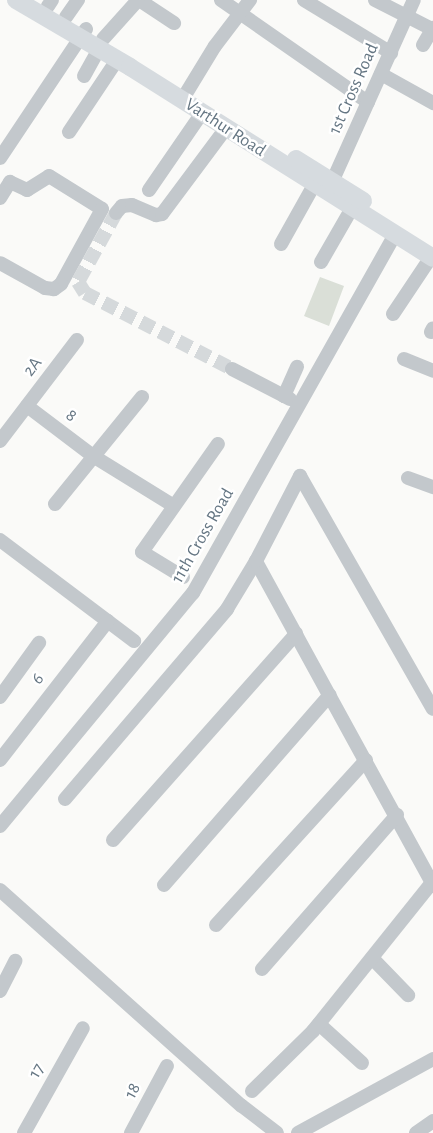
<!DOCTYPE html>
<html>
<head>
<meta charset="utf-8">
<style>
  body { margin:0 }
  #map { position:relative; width:433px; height:1133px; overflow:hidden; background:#fafaf8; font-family:"Alegreya Sans",sans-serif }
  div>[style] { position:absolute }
  .green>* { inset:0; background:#dadfd7 }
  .minor-tunnel>* { height:14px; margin-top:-7px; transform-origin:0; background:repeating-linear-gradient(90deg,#d5d9db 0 14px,transparent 0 21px) }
  .minor>* { height:14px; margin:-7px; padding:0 7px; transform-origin:7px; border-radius:7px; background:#c3c8cc }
  .major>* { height:18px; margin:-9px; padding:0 9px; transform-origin:9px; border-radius:9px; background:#d6dbdf }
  span { translate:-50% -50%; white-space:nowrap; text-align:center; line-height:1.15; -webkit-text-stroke:5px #fff; paint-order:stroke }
  .street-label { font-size:18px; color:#657683 }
</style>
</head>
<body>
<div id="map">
  <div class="green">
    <div style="clip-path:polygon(320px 277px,344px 286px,329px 326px,304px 316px)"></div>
  </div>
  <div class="minor-tunnel">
    <div style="left:116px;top:213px;width:79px;rotate:118.8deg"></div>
    <div style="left:78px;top:282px;width:13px;rotate:58deg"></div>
    <div style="left:85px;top:293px;width:165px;rotate:27.3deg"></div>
  </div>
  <div class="minor">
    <div style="left:139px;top:0;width:42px;rotate:33.3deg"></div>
    <div style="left:221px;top:0;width:179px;rotate:34.8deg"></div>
    <div style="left:304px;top:0;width:102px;rotate:31.3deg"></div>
    <div style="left:375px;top:0;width:64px;rotate:27deg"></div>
    <div style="left:48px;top:6px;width:7px;rotate:-56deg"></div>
    <div style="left:66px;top:17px;width:21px;rotate:-55deg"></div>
    <div style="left:103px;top:39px;width:52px;rotate:-48.1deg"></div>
    <div style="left:423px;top:45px;width:20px;rotate:-60deg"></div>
    <div style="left:381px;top:74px;width:60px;rotate:29.1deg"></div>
    <div style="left:84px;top:76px;width:25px;rotate:-61deg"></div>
    <div style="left:182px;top:100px;width:63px;rotate:-58.6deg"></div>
    <div style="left:215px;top:46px;width:58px;rotate:-52.7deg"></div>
    <div style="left:69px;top:132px;width:87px;rotate:-56.3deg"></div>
    <div style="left:0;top:158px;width:155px;rotate:-56.3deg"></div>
    <div style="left:149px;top:190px;width:93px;rotate:-55.5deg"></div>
    <div style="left:328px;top:191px;width:209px;rotate:-65.8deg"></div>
    <div style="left:0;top:198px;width:19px;rotate:-58deg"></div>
    <div style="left:10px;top:182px;width:19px;rotate:25deg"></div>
    <div style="left:27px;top:190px;width:26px;rotate:-32deg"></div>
    <div style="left:49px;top:176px;width:62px;rotate:31.9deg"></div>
    <div style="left:102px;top:209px;width:85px;rotate:118.7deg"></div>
    <div style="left:61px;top:284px;width:9px;rotate:144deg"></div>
    <div style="left:54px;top:289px;width:9px;rotate:-174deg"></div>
    <div style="left:45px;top:288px;width:51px;rotate:-150.9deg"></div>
    <div style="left:116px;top:213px;width:9px;rotate:-49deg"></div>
    <div style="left:122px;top:206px;width:10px;rotate:-6deg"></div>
    <div style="left:132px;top:205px;width:26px;rotate:23deg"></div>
    <div style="left:156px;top:215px;width:6px;rotate:-9deg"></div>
    <div style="left:162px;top:214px;width:107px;rotate:-53.3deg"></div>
    <div style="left:281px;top:244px;width:68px;rotate:-60.8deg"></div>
    <div style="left:321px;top:262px;width:62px;rotate:-60.1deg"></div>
    <div style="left:393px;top:314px;width:69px;rotate:-56.3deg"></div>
    <div style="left:431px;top:332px;width:4px;rotate:-63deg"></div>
    <div style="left:404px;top:359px;width:31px;rotate:22deg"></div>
    <div style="left:232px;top:369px;width:59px;rotate:27.4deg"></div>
    <div style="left:290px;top:399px;width:7px;rotate:-153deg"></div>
    <div style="left:284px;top:396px;width:32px;rotate:-66deg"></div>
    <div style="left:27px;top:406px;width:83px;rotate:37.1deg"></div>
    <div style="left:93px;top:456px;width:95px;rotate:31.7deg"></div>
    <div style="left:0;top:441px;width:127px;rotate:-52.7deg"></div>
    <div style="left:408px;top:478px;width:27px;rotate:20deg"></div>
    <div style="left:55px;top:504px;width:138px;rotate:-50.9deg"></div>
    <div style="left:0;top:540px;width:168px;rotate:37deg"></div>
    <div style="left:183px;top:577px;width:48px;rotate:-148.6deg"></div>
    <div style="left:142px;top:552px;width:132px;rotate:-54.9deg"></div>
    <div style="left:0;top:697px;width:67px;rotate:-54.2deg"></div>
    <div style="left:0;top:760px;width:176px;rotate:-52.2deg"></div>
    <div style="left:65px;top:799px;width:250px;rotate:-49.5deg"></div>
    <div style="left:227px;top:609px;width:56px;rotate:-58.9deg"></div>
    <div style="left:0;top:826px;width:303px;rotate:-50.4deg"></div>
    <div style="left:193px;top:593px;width:412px;rotate:-60.6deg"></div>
    <div style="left:113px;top:840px;width:276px;rotate:-48.4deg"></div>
    <div style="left:432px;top:883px;width:367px;rotate:-118.7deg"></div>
    <div style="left:256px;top:561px;width:96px;rotate:-62.6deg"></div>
    <div style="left:300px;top:476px;width:268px;rotate:60.3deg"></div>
    <div style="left:164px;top:885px;width:252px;rotate:-48.9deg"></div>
    <div style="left:0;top:890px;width:324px;rotate:41.8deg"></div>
    <div style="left:242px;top:1106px;width:44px;rotate:37.6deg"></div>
    <div style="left:216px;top:925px;width:223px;rotate:-47.7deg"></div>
    <div style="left:372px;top:958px;width:52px;rotate:45.8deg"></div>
    <div style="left:262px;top:969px;width:205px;rotate:-48.8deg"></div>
    <div style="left:0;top:991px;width:34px;rotate:-63deg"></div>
    <div style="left:319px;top:1024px;width:58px;rotate:42.2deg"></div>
    <div style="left:252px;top:1091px;width:86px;rotate:-44.5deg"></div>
    <div style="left:313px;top:1031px;width:192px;rotate:-51.3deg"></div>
    <div style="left:24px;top:1133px;width:120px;rotate:-60.7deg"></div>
    <div style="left:131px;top:1133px;width:76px;rotate:-61.8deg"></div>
    <div style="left:298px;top:1133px;width:154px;rotate:-28.7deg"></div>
    <div style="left:416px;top:1133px;width:21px;rotate:-35deg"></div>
  </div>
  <div class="major">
    <div style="left:16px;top:0;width:132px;rotate:30.4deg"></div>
    <div style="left:130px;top:67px;width:358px;rotate:32.2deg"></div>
    <div style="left:296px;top:159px;width:79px;rotate:32.1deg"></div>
  </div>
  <div class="street-label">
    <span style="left:354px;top:89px;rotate:-66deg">1st Cross Road</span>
    <span style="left:225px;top:128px;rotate:33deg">Varthur Road</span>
    <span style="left:33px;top:367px;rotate:-53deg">2A</span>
    <span style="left:71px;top:416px;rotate:37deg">8</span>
    <span style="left:203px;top:536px;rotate:-60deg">11th Cross Road</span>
    <span style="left:38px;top:679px;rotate:-53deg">6</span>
    <span style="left:37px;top:1071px;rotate:-60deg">17</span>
    <span style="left:133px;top:1091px;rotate:-62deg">18</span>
  </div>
</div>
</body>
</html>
